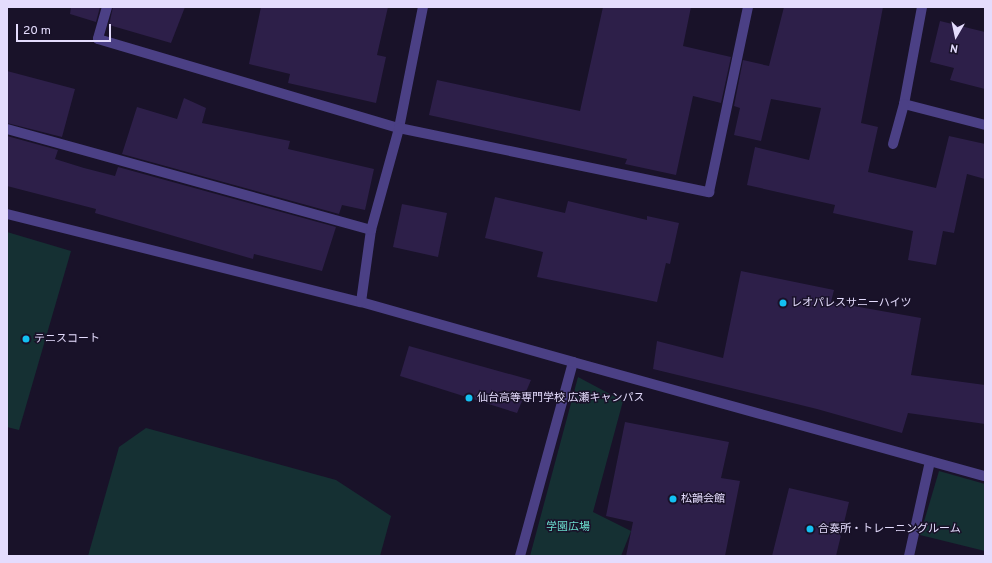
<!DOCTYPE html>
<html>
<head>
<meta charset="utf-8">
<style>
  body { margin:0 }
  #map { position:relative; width:992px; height:563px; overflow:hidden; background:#191229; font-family:Overpass,"Noto Sans JP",sans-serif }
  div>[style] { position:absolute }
  .green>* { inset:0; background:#153033 }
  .building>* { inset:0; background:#2d1f49 }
  .service>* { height:10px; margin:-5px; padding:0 5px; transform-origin:5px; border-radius:5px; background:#4b4085 }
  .minor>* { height:10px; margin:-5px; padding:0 5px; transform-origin:5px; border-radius:5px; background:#4b4085 }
  .dots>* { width:11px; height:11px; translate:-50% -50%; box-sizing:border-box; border:2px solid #191229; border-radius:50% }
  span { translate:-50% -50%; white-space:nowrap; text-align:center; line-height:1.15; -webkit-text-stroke:3px #191229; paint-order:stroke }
  .poi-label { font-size:11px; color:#e4dcfd }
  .left { translate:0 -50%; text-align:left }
  .park-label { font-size:11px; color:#6bdbcd }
  .frame { position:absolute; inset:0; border:8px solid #e4dcfd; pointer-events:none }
  .north { position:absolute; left:936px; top:16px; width:40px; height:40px; -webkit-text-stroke:3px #191229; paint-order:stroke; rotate:189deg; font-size:11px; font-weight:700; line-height:16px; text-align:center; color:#e4dcfd }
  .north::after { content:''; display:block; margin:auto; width:14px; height:18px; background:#e4dcfd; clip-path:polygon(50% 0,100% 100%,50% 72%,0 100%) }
  .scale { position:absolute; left:16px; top:24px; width:95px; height:18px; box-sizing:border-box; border:2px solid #e4dcfd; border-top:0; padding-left:5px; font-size:12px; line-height:14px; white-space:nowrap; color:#e4dcfd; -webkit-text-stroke:3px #191229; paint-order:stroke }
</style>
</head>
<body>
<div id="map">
  <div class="green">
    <div style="clip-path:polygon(7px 232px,71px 251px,19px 430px,7px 427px)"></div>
    <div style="clip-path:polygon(578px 377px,623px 401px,593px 512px,631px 531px,621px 556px,530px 556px)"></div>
    <div style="clip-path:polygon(146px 428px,336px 480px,391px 516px,380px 556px,88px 556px,119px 447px)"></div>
    <div style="clip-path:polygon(939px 471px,985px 484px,985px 551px,920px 535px)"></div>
  </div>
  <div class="building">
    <div style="clip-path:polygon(71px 7px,100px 7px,96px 22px,70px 14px)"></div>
    <div style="clip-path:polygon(113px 7px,185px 7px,171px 43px,109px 25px)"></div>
    <div style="clip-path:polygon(261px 7px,388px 7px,377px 55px,386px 57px,376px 103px,288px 83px,290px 74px,249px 64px)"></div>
    <div style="clip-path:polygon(603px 7px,691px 7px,683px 46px,731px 57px,721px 103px,693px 96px,676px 175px,625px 164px,627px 159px,429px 115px,437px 80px,580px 111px)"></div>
    <div style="clip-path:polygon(784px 7px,883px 7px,861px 123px,878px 127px,868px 172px,936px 188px,949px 136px,985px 144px,985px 179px,967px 174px,954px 233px,943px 231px,936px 265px,908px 260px,913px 231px,833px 213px,835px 205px,747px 185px,755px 147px,809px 160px,821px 108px,771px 99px,761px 141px,734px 135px,740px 108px,734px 106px,743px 60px,769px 66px)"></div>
    <div style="clip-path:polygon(940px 21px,985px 32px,985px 89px,950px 80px,954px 68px,930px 62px)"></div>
    <div style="clip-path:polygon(7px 71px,75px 89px,62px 137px,7px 123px)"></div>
    <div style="clip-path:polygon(184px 98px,206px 108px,202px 123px,290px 141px,288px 149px,374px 169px,365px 210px,342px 205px,339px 214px,122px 154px,137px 107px,177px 119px)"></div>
    <div style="clip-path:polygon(7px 136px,58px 150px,55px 159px,84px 168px,115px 176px,118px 167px,336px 227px,322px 271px,254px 254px,253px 259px,95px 213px,96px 209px,7px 186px)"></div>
    <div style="clip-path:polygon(495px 197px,565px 213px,568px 201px,647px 220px,647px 216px,679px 223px,670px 264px,666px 263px,657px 302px,537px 277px,543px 252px,485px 238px)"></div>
    <div style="clip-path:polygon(402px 204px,447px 213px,438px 257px,393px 247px)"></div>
    <div style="clip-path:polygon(741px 271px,834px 290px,831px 302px,921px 318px,911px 375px,985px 385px,985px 424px,908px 413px,902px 433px,817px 409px,653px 369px,657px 341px,723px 358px)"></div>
    <div style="clip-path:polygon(409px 346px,531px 380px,517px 413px,400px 376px)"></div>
    <div style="clip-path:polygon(625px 422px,729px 442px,721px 478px,740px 481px,725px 556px,626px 556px,633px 522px,606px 516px)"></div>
    <div style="clip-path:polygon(789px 488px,849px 502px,836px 556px,772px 556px)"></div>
  </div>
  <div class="service">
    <div style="left:7px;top:214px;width:365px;rotate:14deg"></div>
    <div style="left:361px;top:302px;width:220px;rotate:15.8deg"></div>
    <div style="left:361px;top:302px;width:73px;rotate:-82.1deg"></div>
    <div style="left:520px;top:556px;width:201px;rotate:-74.7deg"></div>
    <div style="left:573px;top:362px;width:427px;rotate:15.5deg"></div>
    <div style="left:909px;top:556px;width:97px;rotate:-77.5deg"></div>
  </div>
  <div class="minor">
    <div style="left:107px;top:7px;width:33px;rotate:106deg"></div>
    <div style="left:98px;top:39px;width:314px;rotate:16.5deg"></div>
    <div style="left:399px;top:128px;width:123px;rotate:-78.8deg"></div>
    <div style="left:922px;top:7px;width:99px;rotate:100.5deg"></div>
    <div style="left:904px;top:104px;width:84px;rotate:14.5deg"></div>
    <div style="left:7px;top:129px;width:378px;rotate:15.5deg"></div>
    <div style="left:371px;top:230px;width:106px;rotate:-74.6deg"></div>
    <div style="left:399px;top:128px;width:317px;rotate:11.7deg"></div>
    <div style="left:709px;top:192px;width:189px;rotate:-78.1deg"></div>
    <div style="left:893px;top:144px;width:41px;rotate:-74.6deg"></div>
  </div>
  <div class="dots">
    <div style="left:783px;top:303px;background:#13c0f2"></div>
    <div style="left:26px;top:339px;background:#13c0f2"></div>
    <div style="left:469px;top:398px;background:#13c0f2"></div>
    <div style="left:673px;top:499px;background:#13c0f2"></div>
    <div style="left:810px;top:529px;background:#13c0f2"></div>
  </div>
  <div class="poi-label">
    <span class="left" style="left:791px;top:303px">レオパレスサニーハイツ</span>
    <span class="left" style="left:34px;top:339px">テニスコート</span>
    <span class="left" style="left:477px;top:398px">仙台高等専門学校 広瀬キャンパス</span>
    <span class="left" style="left:681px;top:499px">松韻会館</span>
    <span class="left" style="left:818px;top:529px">合奏所・トレーニングルーム</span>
  </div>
  <div class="park-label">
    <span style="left:568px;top:527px">学園広場</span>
  </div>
  <div class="frame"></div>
  <div class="north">N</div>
  <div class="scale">20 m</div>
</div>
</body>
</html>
